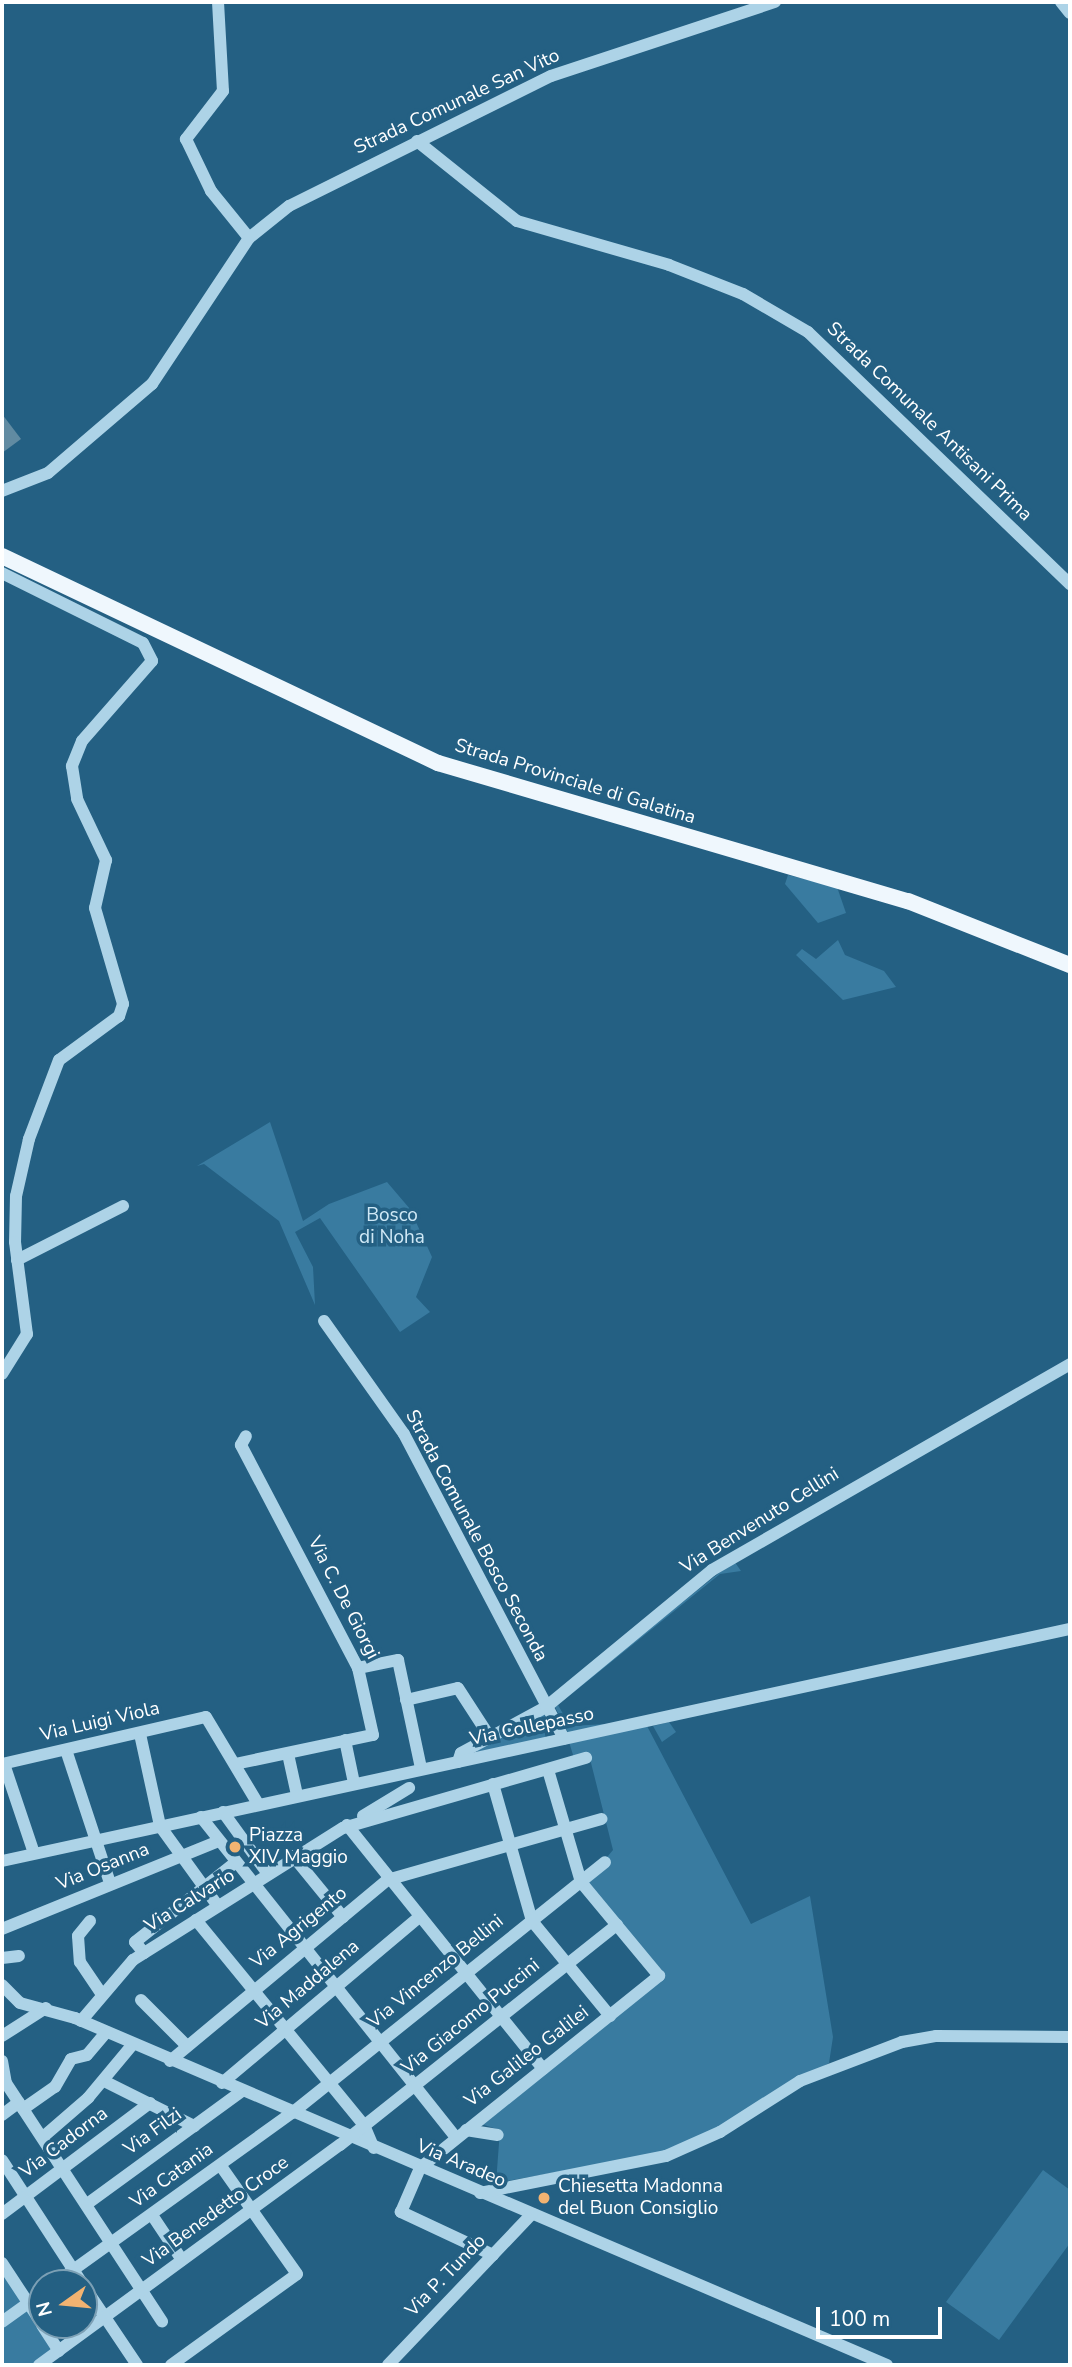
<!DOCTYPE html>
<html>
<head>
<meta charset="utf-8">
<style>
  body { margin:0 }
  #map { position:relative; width:1072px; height:2367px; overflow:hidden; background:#246083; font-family:"Nunito Sans",sans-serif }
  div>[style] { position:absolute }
  .green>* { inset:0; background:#397ba0 }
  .water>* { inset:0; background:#618ba2 }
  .minor>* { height:12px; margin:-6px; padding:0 6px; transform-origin:6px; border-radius:6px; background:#add3e7 }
  .major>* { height:16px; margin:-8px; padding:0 8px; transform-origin:8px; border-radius:8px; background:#eff7fd }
  .dots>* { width:19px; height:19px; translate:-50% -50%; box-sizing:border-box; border:4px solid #246083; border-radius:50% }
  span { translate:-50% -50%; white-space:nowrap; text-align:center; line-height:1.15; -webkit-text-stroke:7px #246083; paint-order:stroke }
  .street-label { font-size:19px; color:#fff }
  .park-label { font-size:19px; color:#d0e9f6 }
  .poi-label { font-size:19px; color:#fff }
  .left { translate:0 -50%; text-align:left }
  .frame { position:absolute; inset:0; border:4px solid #fff; pointer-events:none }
  .north { position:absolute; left:28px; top:2269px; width:70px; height:70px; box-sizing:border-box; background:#246083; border:2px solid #7ca0b5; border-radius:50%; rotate:255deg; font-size:19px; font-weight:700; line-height:28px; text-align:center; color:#fff }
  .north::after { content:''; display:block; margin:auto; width:24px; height:32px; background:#f2b371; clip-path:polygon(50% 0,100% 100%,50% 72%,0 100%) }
  .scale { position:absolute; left:816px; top:2307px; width:126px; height:32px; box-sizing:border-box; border:4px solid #fff; border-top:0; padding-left:9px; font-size:21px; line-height:24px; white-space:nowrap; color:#fff; -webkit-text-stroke:5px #246083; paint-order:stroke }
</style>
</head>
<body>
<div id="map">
  <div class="green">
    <div style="clip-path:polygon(788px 875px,837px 887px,846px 913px,818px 923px,785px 884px)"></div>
    <div style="clip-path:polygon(838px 940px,845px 955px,884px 971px,896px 987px,843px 1000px,796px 955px,802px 949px,816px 959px)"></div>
    <div style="clip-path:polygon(270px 1122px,303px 1221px,329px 1204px,387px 1182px,410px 1209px,432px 1257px,416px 1297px,430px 1312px,400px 1332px,320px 1218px,295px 1232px,313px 1267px,315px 1305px,279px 1221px,204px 1164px,197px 1166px)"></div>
    <div style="clip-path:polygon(734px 1561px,741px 1571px,720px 1574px,558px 1705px,570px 1726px,607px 1724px,568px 1733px,554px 1705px)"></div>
    <div style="clip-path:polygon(544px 1714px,553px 1737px,477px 1752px,477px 1750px)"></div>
    <div style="clip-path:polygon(669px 1722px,676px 1732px,662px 1742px,653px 1726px)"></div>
    <div style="clip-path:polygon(647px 1726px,751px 1924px,810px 1896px,833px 2037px,829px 2063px,716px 2131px,665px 2153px,496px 2183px,500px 2130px,481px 2124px,664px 1978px,586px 1882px,613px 1850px,589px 1755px,574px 1758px,569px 1742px)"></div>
    <div style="clip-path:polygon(1043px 2170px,1070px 2190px,1070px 2243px,999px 2340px,946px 2302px)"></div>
    <div style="clip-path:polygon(2px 2272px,22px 2303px,2px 2317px)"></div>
    <div style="clip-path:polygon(26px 2309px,53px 2350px,31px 2365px,2px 2365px,2px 2326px)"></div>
  </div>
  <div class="water">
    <div style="clip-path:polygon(2px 414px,21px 439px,2px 453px)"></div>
  </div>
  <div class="minor">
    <div style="left:218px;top:2px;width:89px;rotate:86.8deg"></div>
    <div style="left:223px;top:91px;width:61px;rotate:127.6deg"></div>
    <div style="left:186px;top:139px;width:58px;rotate:64.3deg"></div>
    <div style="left:211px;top:191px;width:60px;rotate:51deg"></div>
    <div style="left:1061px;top:2px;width:14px;rotate:51deg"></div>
    <div style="left:417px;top:141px;width:128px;rotate:38.7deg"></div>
    <div style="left:517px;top:221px;width:158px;rotate:16.1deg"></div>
    <div style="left:669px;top:265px;width:79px;rotate:21.4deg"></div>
    <div style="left:743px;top:294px;width:75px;rotate:30.3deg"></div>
    <div style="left:808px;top:332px;width:364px;rotate:43.9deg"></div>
    <div style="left:2px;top:491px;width:49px;rotate:-21.4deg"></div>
    <div style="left:48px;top:473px;width:137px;rotate:-40.6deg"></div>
    <div style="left:152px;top:384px;width:175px;rotate:-56.4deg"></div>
    <div style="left:249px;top:238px;width:51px;rotate:-38.7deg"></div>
    <div style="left:289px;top:206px;width:292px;rotate:-26.4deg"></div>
    <div style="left:551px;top:76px;width:236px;rotate:-18.3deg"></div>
    <div style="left:2px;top:573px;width:157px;rotate:26.4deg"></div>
    <div style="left:143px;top:643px;width:20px;rotate:63deg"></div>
    <div style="left:152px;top:661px;width:106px;rotate:131.2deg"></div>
    <div style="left:82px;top:741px;width:27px;rotate:112deg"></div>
    <div style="left:72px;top:766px;width:33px;rotate:81deg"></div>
    <div style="left:77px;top:799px;width:68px;rotate:64.6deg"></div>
    <div style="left:106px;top:860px;width:49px;rotate:102.9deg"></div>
    <div style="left:95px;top:908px;width:100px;rotate:73.7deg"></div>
    <div style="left:123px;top:1004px;width:13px;rotate:108deg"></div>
    <div style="left:119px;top:1016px;width:74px;rotate:143.7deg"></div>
    <div style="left:59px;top:1060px;width:85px;rotate:110.8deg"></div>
    <div style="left:29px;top:1139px;width:58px;rotate:102.8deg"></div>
    <div style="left:16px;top:1196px;width:46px;rotate:91.2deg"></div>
    <div style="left:15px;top:1242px;width:93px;rotate:82.6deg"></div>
    <div style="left:27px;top:1334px;width:47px;rotate:122deg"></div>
    <div style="left:17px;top:1260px;width:119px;rotate:-27deg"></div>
    <div style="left:324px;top:1321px;width:138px;rotate:54.7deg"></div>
    <div style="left:404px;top:1434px;width:344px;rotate:62.3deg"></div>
    <div style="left:358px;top:1668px;width:41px;rotate:-11.3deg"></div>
    <div style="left:398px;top:1660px;width:110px;rotate:78deg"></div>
    <div style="left:406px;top:1700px;width:53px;rotate:-13deg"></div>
    <div style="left:458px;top:1688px;width:57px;rotate:57.1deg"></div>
    <div style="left:140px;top:1734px;width:94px;rotate:77.7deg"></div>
    <div style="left:160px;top:1826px;width:99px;rotate:54.1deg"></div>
    <div style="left:345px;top:1740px;width:44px;rotate:78.2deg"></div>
    <div style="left:66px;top:1750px;width:140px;rotate:71.7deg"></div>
    <div style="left:288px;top:1754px;width:42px;rotate:77.6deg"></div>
    <div style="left:458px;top:1762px;width:9px;rotate:-72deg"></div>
    <div style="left:461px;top:1753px;width:97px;rotate:-28.4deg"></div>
    <div style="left:546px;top:1707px;width:215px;rotate:-39.5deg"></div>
    <div style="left:712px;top:1570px;width:413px;rotate:-29.9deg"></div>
    <div style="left:2px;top:1764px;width:209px;rotate:-13deg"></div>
    <div style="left:206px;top:1717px;width:101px;rotate:59.1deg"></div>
    <div style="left:4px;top:1764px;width:94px;rotate:71.4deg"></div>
    <div style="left:235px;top:1764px;width:141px;rotate:-11.9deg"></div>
    <div style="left:373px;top:1735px;width:69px;rotate:-102.6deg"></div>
    <div style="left:358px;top:1668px;width:252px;rotate:-117.7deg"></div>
    <div style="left:241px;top:1445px;width:10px;rotate:-61deg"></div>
    <div style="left:493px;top:1784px;width:142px;rotate:74.1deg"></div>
    <div style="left:532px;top:1921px;width:123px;rotate:50.6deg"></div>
    <div style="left:223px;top:1812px;width:77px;rotate:54deg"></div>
    <div style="left:363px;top:1816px;width:54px;rotate:-31.3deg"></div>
    <div style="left:201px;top:1817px;width:410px;rotate:51.5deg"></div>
    <div style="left:347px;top:1825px;width:313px;rotate:51.2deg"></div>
    <div style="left:293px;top:1856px;width:79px;rotate:50.7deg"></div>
    <div style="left:2px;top:1861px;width:1093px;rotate:-12.26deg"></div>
    <div style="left:196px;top:1920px;width:265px;rotate:50.7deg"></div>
    <div style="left:364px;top:2125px;width:25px;rotate:67deg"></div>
    <div style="left:90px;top:1921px;width:19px;rotate:129deg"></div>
    <div style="left:78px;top:1936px;width:26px;rotate:86deg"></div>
    <div style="left:80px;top:1962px;width:37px;rotate:56deg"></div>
    <div style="left:2px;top:1929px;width:234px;rotate:-22.1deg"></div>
    <div style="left:144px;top:1953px;width:14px;rotate:-129deg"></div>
    <div style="left:135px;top:1942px;width:129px;rotate:-38.4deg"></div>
    <div style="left:2px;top:1958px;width:17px;rotate:-7deg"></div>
    <div style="left:2px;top:1985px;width:25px;rotate:45deg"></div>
    <div style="left:20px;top:2003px;width:57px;rotate:15.3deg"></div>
    <div style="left:75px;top:2018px;width:883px;rotate:23.14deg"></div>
    <div style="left:141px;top:2000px;width:65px;rotate:45deg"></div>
    <div style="left:81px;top:2021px;width:80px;rotate:-49.6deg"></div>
    <div style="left:133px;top:1960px;width:248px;rotate:-32.2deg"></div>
    <div style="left:343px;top:1828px;width:253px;rotate:-16.1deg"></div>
    <div style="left:2px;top:2036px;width:52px;rotate:-32.5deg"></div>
    <div style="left:2px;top:2061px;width:22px;rotate:80deg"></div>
    <div style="left:6px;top:2083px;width:285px;rotate:56.8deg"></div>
    <div style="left:170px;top:2061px;width:283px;rotate:-39.8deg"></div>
    <div style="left:387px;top:1880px;width:223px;rotate:-15.9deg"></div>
    <div style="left:104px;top:2081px;width:101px;rotate:26.6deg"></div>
    <div style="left:222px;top:2083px;width:258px;rotate:-40.1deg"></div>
    <div style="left:23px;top:2109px;width:39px;rotate:-35deg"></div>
    <div style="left:55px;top:2087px;width:32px;rotate:-60deg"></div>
    <div style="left:71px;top:2059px;width:16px;rotate:-14deg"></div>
    <div style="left:87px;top:2055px;width:30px;rotate:-50deg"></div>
    <div style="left:2px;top:2115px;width:21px;rotate:-37deg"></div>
    <div style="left:466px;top:2130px;width:32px;rotate:9deg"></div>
    <div style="left:43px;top:2137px;width:60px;rotate:-40.9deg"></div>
    <div style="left:88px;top:2098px;width:70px;rotate:-50.2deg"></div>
    <div style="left:2px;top:2160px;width:147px;rotate:57deg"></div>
    <div style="left:480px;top:2193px;width:190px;rotate:-11.3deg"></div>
    <div style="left:666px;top:2156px;width:59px;rotate:-24deg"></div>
    <div style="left:720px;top:2132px;width:95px;rotate:-32.5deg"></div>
    <div style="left:800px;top:2081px;width:109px;rotate:-20.9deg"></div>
    <div style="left:902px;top:2042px;width:35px;rotate:-10deg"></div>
    <div style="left:936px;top:2036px;width:134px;rotate:0.4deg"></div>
    <div style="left:87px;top:2204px;width:192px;rotate:-36.1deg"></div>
    <div style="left:2px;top:2214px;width:185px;rotate:-36.9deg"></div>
    <div style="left:152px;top:2215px;width:54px;rotate:56.3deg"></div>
    <div style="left:493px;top:2255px;width:102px;rotate:-154.9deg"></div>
    <div style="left:401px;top:2212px;width:48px;rotate:-66.6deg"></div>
    <div style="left:420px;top:2168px;width:307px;rotate:-38.8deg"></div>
    <div style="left:659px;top:1976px;width:122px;rotate:-129.7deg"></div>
    <div style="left:581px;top:1882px;width:117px;rotate:-106.4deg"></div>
    <div style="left:2px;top:2263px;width:73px;rotate:56.7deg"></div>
    <div style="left:55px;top:2283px;width:292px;rotate:-35.7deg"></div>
    <div style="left:292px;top:2113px;width:401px;rotate:-38.7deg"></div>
    <div style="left:84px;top:2286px;width:95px;rotate:56.1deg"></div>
    <div style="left:2px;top:2322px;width:49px;rotate:-35.9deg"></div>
    <div style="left:42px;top:2325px;width:31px;rotate:57deg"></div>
    <div style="left:39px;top:2365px;width:373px;rotate:-36.2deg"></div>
    <div style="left:340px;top:2145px;width:354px;rotate:-38.5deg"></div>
    <div style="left:171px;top:2365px;width:155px;rotate:-35.8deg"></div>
    <div style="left:297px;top:2274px;width:133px;rotate:-125.2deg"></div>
    <div style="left:388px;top:2365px;width:209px;rotate:-46.4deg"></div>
  </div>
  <div class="major">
    <div style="left:2px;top:556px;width:483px;rotate:25.4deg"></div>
    <div style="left:438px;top:763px;width:490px;rotate:16.4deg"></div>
    <div style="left:908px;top:901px;width:174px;rotate:21.6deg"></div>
  </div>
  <div class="dots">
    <div style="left:235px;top:1847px;background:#f2b371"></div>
    <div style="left:544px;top:2198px;background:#f2b371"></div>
  </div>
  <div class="street-label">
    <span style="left:457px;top:102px;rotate:-25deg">Strada Comunale San Vito</span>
    <span style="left:929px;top:422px;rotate:44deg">Strada Comunale Antisani Prima</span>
    <span style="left:575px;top:782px;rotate:17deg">Strada Provinciale di Galatina</span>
    <span style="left:760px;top:1521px;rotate:-32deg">Via Benvenuto Cellini</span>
    <span style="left:476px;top:1536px;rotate:62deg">Strada Comunale Bosco Seconda</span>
    <span style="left:343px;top:1598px;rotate:63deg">Via C. De Giorgi</span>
    <span style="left:100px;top:1722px;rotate:-13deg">Via Luigi Viola</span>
    <span style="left:532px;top:1727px;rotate:-12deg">Via Collepasso</span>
    <span style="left:103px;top:1867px;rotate:-22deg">Via Osanna</span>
    <span style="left:190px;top:1901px;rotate:-32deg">Via Calvario</span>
    <span style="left:299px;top:1928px;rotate:-39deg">Via Agrigento</span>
    <span style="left:436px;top:1972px;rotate:-39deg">Via Vincenzo Bellini</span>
    <span style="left:308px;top:1985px;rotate:-40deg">Via Maddalena</span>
    <span style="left:471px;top:2017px;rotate:-39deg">Via Giacomo Puccini</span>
    <span style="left:527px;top:2057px;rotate:-38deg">Via Galileo Galilei</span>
    <span style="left:153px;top:2132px;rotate:-36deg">Via Filzi</span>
    <span style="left:64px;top:2143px;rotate:-37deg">Via Cadorna</span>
    <span style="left:461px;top:2164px;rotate:23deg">Via Aradeo</span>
    <span style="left:172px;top:2176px;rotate:-36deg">Via Catania</span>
    <span style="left:216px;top:2212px;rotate:-36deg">Via Benedetto Croce</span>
    <span style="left:446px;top:2276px;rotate:-46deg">Via P. Tundo</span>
  </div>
  <div class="park-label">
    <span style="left:392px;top:1227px">Bosco<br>di Noha</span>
  </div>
  <div class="poi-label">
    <span class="left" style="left:249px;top:1847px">Piazza<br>XIV Maggio</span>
    <span class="left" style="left:558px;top:2198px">Chiesetta Madonna<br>del Buon Consiglio</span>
  </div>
  <div class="frame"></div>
  <div class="north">N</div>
  <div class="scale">100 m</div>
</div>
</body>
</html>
